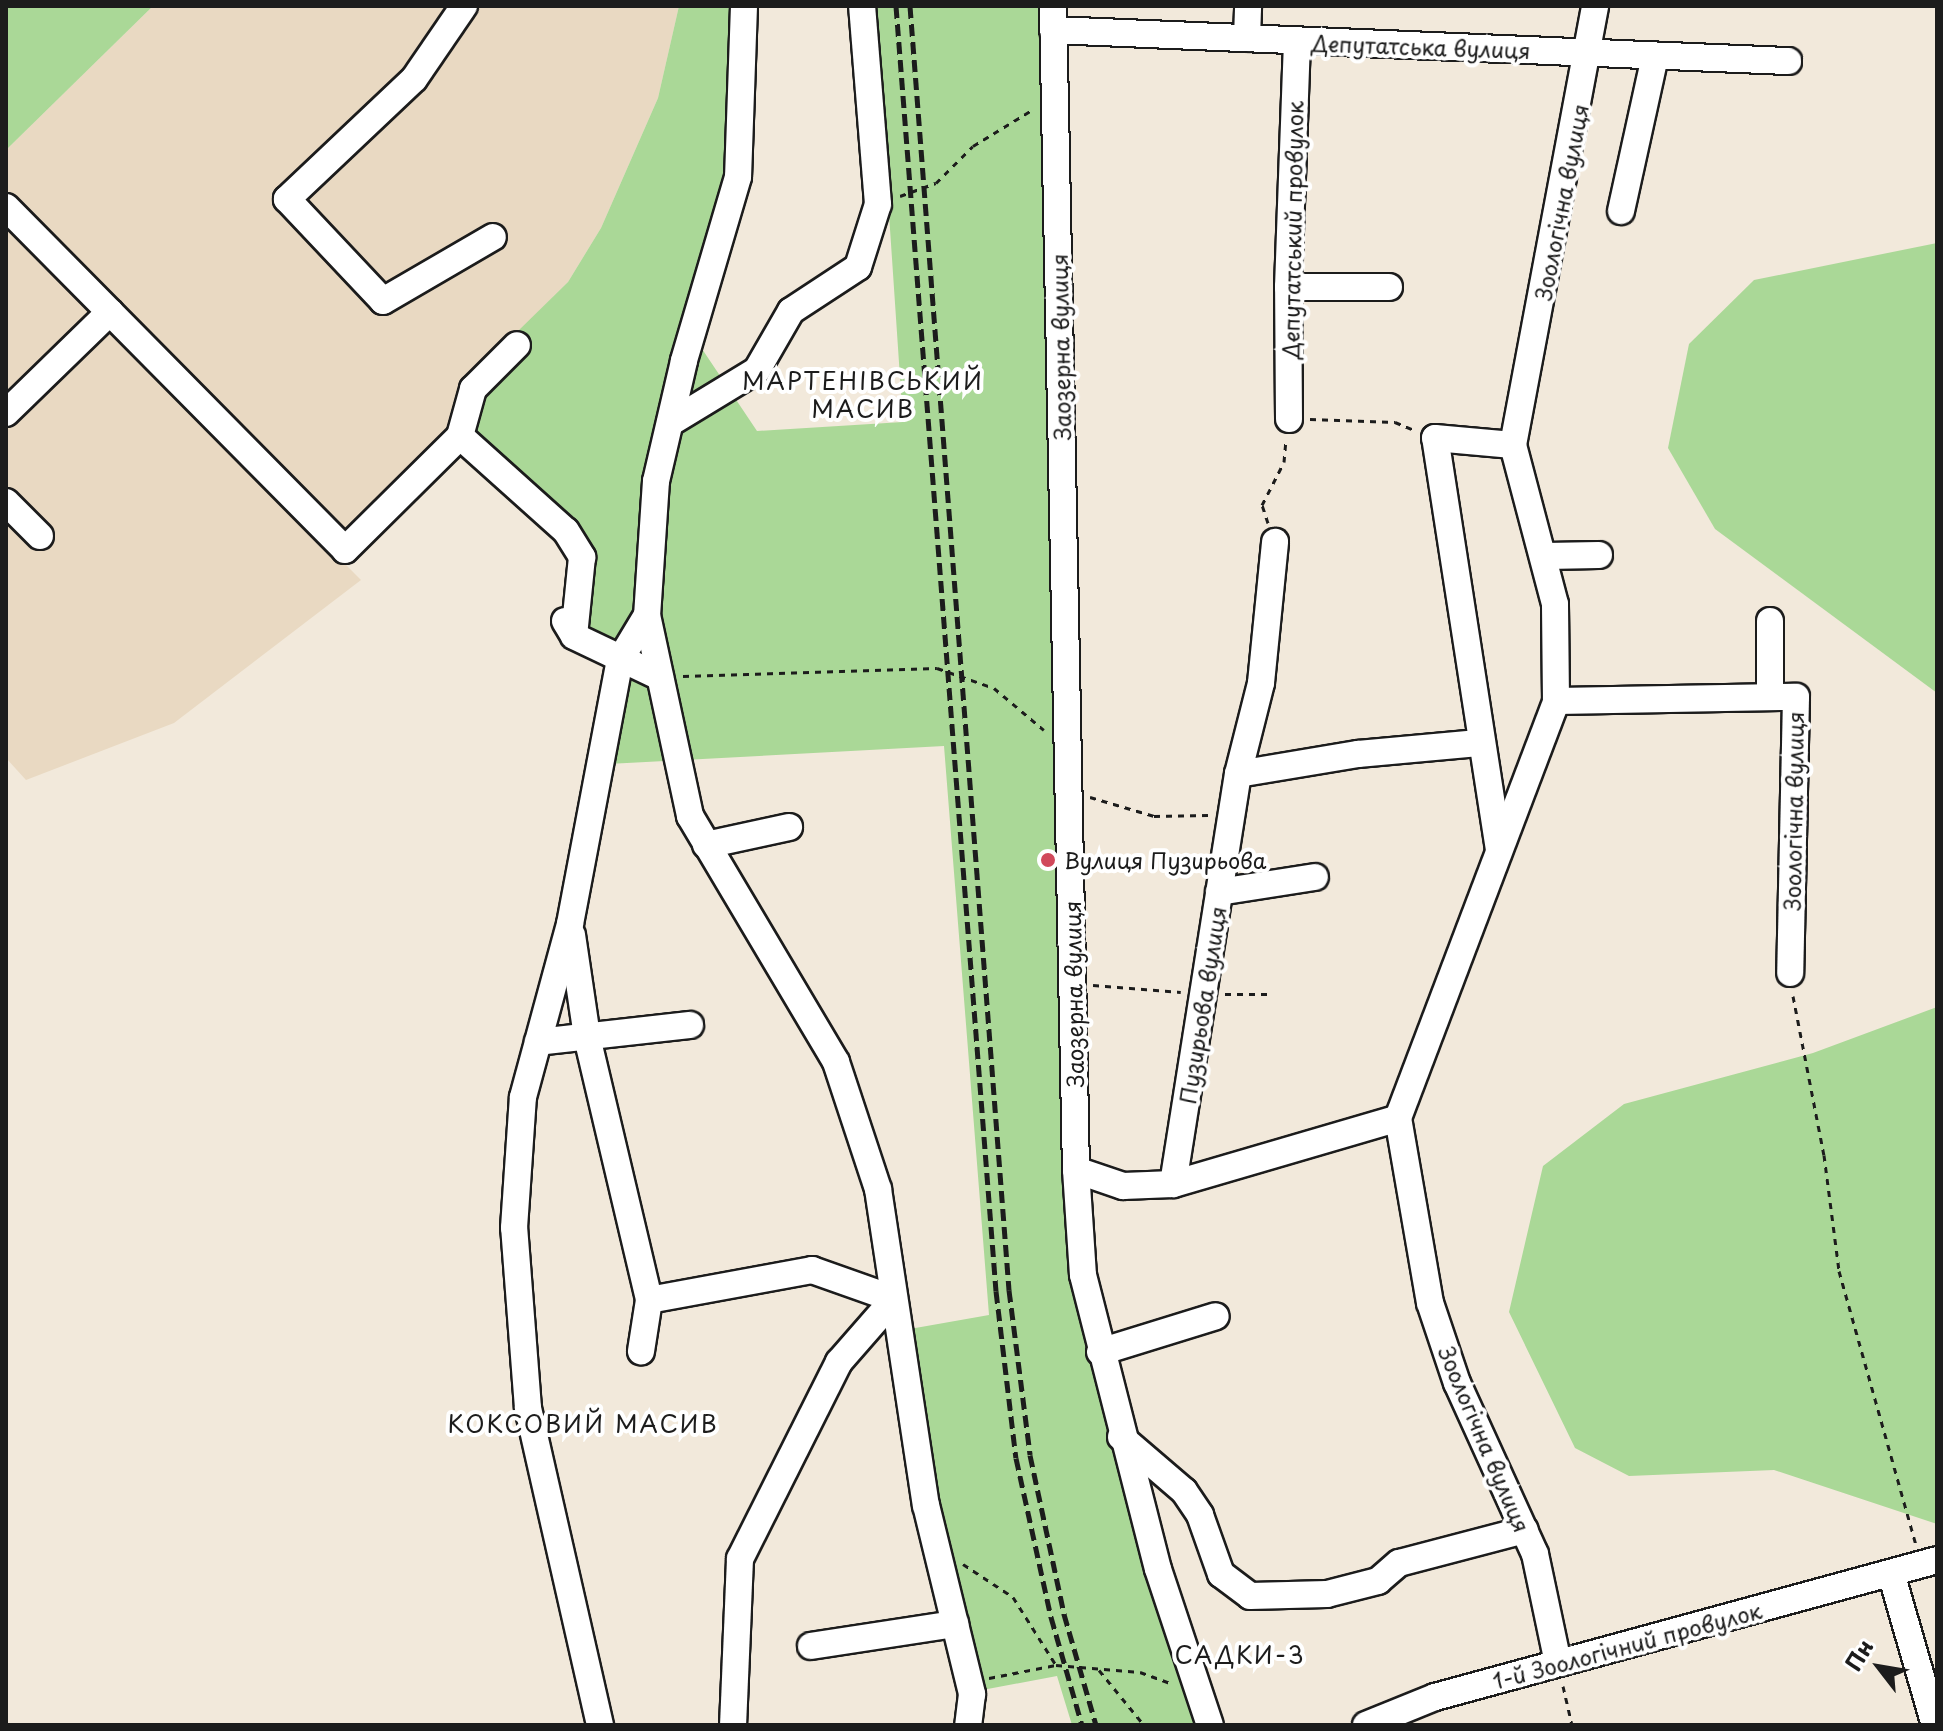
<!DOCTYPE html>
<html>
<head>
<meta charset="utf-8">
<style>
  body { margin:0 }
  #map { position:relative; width:1943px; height:1731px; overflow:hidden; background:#f2e9db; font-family:"Playpen Sans",sans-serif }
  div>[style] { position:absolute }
  .built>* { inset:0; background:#e9d9c2 }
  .green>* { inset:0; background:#aad897 }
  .path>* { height:3px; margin-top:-1.5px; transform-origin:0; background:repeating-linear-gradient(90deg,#1c1c1c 0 6px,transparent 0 12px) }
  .roads { filter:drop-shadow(2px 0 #1c1c1c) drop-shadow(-2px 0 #1c1c1c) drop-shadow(0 2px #1c1c1c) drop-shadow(0 -2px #1c1c1c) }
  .minor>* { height:26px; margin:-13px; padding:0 13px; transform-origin:13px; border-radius:13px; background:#fff }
  .rail>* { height:5px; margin-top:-2.5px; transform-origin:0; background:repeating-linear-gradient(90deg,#1c1c1c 0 12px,transparent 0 18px) }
  .dots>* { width:22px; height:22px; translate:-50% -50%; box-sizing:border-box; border:4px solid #fff; border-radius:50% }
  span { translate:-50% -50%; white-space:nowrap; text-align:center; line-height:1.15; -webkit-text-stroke:8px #fff; paint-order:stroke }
  .street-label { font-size:22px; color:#1c1c1c }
  .poi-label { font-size:22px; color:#1c1c1c }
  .left { translate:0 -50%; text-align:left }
  .neighbourhood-label { font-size:24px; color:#1c1c1c; letter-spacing:2px }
  .frame { position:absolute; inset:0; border:8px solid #1c1c1c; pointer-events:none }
  .north { position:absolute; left:1839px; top:1627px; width:80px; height:80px; -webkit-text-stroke:6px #fff; paint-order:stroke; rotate:301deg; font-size:22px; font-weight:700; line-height:32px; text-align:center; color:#1c1c1c }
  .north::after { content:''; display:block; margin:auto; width:28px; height:36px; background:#1c1c1c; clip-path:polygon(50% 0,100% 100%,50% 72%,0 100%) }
</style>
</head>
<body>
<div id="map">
  <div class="built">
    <div style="clip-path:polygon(153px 6px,679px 6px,658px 98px,601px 228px,568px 282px,466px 384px,453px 431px,346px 537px,6px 192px,6px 150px)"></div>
    <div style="clip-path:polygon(6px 222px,95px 312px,6px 399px)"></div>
    <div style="clip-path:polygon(109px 327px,361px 580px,174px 723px,26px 780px,6px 758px,6px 427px)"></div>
  </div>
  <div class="green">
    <div style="clip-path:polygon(6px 6px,153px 6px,6px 150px)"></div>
    <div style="clip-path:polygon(679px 6px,739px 6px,733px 176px,688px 328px,757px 431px,903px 422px,875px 6px,1053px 6px,1083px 1275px,1210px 1725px,1072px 1725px,1057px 1676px,977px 1691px,904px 1330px,989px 1315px,944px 746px,608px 764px,627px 658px,582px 635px,589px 555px,469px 435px,480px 395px,529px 345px,517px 332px,568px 282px,601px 228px,658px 98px)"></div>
    <div style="clip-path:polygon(1937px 243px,1937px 693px,1715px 529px,1668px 448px,1689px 344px,1754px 280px)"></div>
    <div style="clip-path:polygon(1937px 1007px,1937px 1524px,1774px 1470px,1629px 1476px,1575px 1448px,1509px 1312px,1543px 1166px,1624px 1104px,1813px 1053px)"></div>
  </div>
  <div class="path">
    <div style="left:900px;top:196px;width:38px;rotate:-20deg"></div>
    <div style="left:936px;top:183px;width:52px;rotate:-45deg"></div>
    <div style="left:973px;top:146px;width:69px;rotate:-31.4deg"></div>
    <div style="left:1310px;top:419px;width:85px;rotate:2deg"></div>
    <div style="left:1395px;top:422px;width:23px;rotate:23deg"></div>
    <div style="left:1268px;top:523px;width:19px;rotate:-108deg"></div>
    <div style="left:1262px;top:505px;width:48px;rotate:-62.9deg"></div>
    <div style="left:1284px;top:462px;width:21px;rotate:-85deg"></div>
    <div style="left:683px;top:676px;width:254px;rotate:-1.8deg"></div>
    <div style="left:937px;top:668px;width:60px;rotate:19.3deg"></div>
    <div style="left:994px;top:688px;width:65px;rotate:40deg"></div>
    <div style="left:1090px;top:797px;width:67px;rotate:16.5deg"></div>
    <div style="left:1154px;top:816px;width:54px;rotate:-1.1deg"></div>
    <div style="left:1093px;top:985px;width:88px;rotate:4.5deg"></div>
    <div style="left:1225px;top:994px;width:44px"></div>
    <div style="left:1793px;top:996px;width:162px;rotate:79deg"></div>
    <div style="left:1824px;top:1155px;width:117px;rotate:82.6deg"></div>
    <div style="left:1839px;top:1271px;width:285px;rotate:74.3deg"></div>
    <div style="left:963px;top:1564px;width:60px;rotate:33.4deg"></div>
    <div style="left:1013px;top:1597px;width:80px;rotate:57.7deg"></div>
    <div style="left:1099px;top:1670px;width:71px;rotate:50.7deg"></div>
    <div style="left:989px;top:1678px;width:68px;rotate:-11deg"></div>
    <div style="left:1056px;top:1665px;width:84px;rotate:4.8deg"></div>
    <div style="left:1140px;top:1672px;width:35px;rotate:20deg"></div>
    <div style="left:1563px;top:1686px;width:40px;rotate:77deg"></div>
  </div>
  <div class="roads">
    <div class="minor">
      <div style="left:464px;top:6px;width:88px;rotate:124.4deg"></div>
      <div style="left:414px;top:79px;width:175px;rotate:136.6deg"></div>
      <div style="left:287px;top:199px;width:140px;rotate:46.7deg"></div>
      <div style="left:383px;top:301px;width:127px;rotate:-30.2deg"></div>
      <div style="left:744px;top:6px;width:171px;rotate:92deg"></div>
      <div style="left:738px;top:177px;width:192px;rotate:106.4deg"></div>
      <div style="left:684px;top:361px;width:123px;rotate:103.1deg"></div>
      <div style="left:656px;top:481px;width:134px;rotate:93.8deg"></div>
      <div style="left:647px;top:615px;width:206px;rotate:77.9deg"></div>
      <div style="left:690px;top:816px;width:286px;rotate:59.3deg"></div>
      <div style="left:836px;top:1062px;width:134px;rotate:71.7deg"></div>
      <div style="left:878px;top:1189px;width:320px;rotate:81.4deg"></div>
      <div style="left:926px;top:1505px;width:195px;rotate:76.3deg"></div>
      <div style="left:972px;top:1694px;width:31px;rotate:97deg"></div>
      <div style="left:1053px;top:6px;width:1164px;rotate:88.87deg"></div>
      <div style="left:1076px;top:1170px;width:105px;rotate:86.2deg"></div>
      <div style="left:1083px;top:1275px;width:303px;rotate:75.7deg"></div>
      <div style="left:1158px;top:1569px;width:164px;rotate:71.6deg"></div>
      <div style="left:1053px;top:30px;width:736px;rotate:2.42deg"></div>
      <div style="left:1247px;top:38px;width:32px;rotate:-88deg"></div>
      <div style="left:6px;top:207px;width:482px;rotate:45.3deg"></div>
      <div style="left:345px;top:550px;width:162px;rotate:-44.7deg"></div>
      <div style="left:460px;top:436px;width:49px;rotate:-74.5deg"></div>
      <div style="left:473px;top:389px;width:62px;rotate:-45deg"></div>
      <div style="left:1621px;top:211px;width:159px;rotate:-77.6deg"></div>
      <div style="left:1288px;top:287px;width:101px"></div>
      <div style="left:6px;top:413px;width:145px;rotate:-44.2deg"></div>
      <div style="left:1289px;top:419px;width:132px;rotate:-90.4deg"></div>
      <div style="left:1288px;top:287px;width:247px;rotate:-87.9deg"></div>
      <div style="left:670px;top:423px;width:102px;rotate:-31.3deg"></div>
      <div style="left:757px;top:370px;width:68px;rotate:-60deg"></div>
      <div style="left:791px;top:311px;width:80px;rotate:-33.3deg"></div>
      <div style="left:858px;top:267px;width:66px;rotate:-72.4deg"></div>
      <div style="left:878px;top:204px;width:199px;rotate:-94.6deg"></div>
      <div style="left:460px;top:436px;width:142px;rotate:41.9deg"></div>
      <div style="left:566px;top:531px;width:31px;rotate:58deg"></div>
      <div style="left:582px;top:557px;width:79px;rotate:95.8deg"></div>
      <div style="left:6px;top:502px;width:48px;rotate:45deg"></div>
      <div style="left:1546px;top:556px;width:53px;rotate:-1.1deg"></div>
      <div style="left:565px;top:621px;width:17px;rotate:59deg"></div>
      <div style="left:574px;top:636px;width:95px;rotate:25.5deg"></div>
      <div style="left:1770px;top:621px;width:76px;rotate:90deg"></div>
      <div style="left:1556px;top:701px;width:240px;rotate:-1deg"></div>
      <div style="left:1796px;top:697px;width:276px;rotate:91.2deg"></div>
      <div style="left:1238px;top:774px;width:122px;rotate:-9.5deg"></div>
      <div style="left:1358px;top:754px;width:121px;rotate:-5.2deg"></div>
      <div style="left:706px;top:845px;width:85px;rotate:-12.2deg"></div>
      <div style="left:1499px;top:850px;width:417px;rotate:-98.8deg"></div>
      <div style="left:1435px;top:438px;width:78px;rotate:5.1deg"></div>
      <div style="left:1219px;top:892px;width:97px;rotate:-8.9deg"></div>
      <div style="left:572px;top:935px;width:103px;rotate:81.6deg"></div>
      <div style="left:587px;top:1037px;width:270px;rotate:76.7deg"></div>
      <div style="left:649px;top:1300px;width:52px;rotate:98.9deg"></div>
      <div style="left:538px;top:1042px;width:153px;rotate:-6.4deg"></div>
      <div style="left:1076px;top:1170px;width:50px;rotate:18.8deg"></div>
      <div style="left:1123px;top:1186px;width:50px;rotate:-2.3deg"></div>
      <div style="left:1173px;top:1184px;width:234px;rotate:-16.3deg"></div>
      <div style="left:1173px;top:1184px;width:415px;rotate:-81deg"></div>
      <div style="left:1238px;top:774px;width:94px;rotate:-75.8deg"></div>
      <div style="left:1261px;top:683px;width:142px;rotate:-84.3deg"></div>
      <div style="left:649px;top:1300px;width:166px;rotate:-10.4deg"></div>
      <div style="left:812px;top:1270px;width:87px;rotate:19.5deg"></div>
      <div style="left:894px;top:1299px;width:84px;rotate:131.1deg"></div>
      <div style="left:839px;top:1362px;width:220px;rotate:116.7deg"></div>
      <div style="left:740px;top:1559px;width:166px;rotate:92.4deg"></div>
      <div style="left:1100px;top:1352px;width:121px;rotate:-17.2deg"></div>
      <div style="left:1121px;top:1437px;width:83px;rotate:40.6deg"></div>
      <div style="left:1184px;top:1491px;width:29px;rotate:56deg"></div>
      <div style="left:1200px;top:1515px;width:63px;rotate:70.4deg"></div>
      <div style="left:1221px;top:1574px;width:36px;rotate:37deg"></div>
      <div style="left:1250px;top:1596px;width:77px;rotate:-1.5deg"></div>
      <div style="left:1327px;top:1594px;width:53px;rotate:-14.3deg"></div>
      <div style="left:1378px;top:1581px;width:28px;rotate:-41deg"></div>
      <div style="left:1399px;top:1563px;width:130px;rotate:-14.7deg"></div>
      <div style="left:1891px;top:1573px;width:158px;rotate:73.9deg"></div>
      <div style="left:811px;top:1646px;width:146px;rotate:-8.7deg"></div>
      <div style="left:1558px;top:1663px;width:111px;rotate:-101.9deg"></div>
      <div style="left:1535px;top:1554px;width:188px;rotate:-114.5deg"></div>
      <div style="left:1457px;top:1383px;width:84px;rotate:-108.6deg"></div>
      <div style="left:1430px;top:1303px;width:188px;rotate:-99.8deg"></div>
      <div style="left:1398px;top:1118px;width:446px;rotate:-69.2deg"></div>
      <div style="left:1556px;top:701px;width:97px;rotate:-90.6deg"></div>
      <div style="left:1555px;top:604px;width:164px;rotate:-104.8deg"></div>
      <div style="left:1513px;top:445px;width:447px;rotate:-79.4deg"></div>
      <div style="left:600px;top:1725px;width:325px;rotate:-102.8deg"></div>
      <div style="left:528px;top:1408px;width:181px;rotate:-94.4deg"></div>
      <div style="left:514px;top:1228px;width:131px;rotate:-86.1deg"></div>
      <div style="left:523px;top:1097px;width:179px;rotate:-74.8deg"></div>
      <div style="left:570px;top:924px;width:269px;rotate:-79.3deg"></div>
      <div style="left:620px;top:660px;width:52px;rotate:-59deg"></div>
      <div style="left:1366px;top:1725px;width:74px;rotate:-22.1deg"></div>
      <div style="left:1435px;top:1697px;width:520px;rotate:-15.26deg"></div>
    </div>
  </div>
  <div class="rail">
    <div style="left:896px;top:6px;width:1289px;rotate:85.55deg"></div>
    <div style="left:996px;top:1291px;width:168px;rotate:83.2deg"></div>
    <div style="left:1016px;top:1458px;width:163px;rotate:77.6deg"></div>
    <div style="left:1051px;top:1617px;width:112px;rotate:74deg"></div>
    <div style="left:910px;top:6px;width:1288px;rotate:85.59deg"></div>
    <div style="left:1009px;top:1290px;width:166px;rotate:82.7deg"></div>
    <div style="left:1030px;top:1455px;width:163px;rotate:77.9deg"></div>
    <div style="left:1064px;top:1614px;width:116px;rotate:73.9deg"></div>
  </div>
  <div class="dots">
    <div style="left:1048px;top:860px;background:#d1495b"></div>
  </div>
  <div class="street-label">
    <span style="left:1421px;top:46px;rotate:2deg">Депутатська вулиця</span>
    <span style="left:1561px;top:202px;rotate:-79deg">Зоологічна вулиця</span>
    <span style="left:1292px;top:230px;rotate:-89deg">Депутатський провулок</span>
    <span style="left:1060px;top:347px;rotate:-91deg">Заозерна вулиця</span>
    <span style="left:1793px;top:811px;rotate:-89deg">Зоологічна вулиця</span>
    <span style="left:1073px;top:994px;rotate:-91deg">Заозерна вулиця</span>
    <span style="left:1202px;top:1005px;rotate:-81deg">Пузирьова вулиця</span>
    <span style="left:1485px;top:1439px;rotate:67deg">Зоологічна вулиця</span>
    <span style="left:1627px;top:1645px;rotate:-15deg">1-й Зоологічний провулок</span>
  </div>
  <div class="poi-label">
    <span class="left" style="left:1064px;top:860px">Вулиця Пузирьова</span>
  </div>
  <div class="neighbourhood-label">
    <span style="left:863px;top:395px">МАРТЕНІВСЬКИЙ<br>МАСИВ</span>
    <span style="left:583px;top:1424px">КОКСОВИЙ МАСИВ</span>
    <span style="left:1240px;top:1655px">САДКИ-3</span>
  </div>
  <div class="frame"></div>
  <div class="north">Пн</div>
</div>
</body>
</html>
